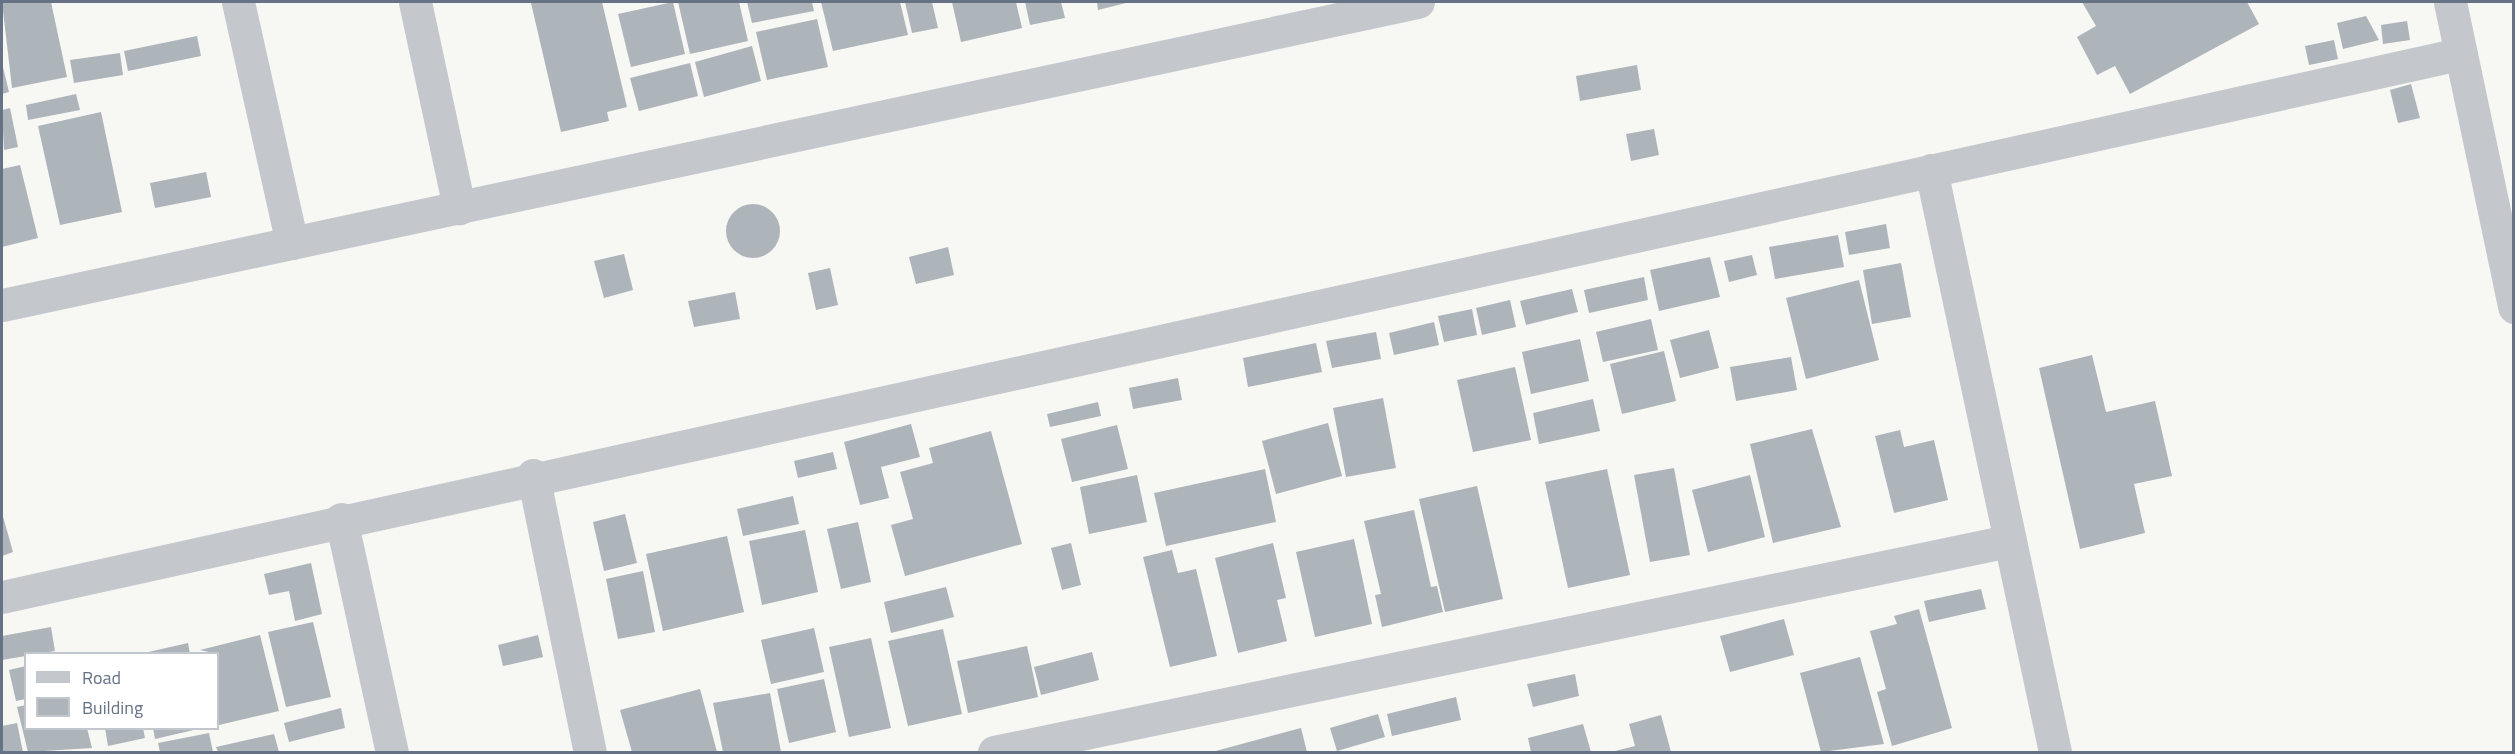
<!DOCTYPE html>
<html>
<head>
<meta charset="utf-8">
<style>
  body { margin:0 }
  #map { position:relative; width:2515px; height:754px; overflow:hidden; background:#f7f7f4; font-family:"Titillium Web",sans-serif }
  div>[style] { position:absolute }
  .building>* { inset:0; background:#adb4ba }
  .round { border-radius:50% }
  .minor>* { height:33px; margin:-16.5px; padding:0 16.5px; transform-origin:16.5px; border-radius:16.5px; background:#c4c7cb }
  span { translate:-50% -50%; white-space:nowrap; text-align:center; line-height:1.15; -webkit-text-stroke:6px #fff; paint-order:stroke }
  .frame { position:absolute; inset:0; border:3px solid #667285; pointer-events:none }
  .legend { position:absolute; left:24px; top:652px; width:195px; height:78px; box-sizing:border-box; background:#fff; border:2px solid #c2c7ce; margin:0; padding:8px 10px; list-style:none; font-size:18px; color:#667285 }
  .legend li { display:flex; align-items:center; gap:12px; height:30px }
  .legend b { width:30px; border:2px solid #c2c7ce }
</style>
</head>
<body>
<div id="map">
  <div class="building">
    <div style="clip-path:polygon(2px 2px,51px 2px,67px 77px,12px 88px)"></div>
    <div style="clip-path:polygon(602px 2px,627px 107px,607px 112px,609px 121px,561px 132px,531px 3px)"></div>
    <div style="clip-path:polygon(673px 2px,685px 54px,631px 67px,618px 14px)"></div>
    <div style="clip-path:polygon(678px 2px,739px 2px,748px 41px,690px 54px)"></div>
    <div style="clip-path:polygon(747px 2px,812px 2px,814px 11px,752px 23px)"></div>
    <div style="clip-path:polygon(821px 2px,900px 2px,908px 35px,833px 51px)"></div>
    <div style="clip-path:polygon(905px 2px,932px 2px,938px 28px,912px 33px)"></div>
    <div style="clip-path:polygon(952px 2px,1016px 2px,1022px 28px,961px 42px)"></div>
    <div style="clip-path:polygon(1025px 2px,1061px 2px,1065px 18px,1030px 25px)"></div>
    <div style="clip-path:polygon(1097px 2px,1130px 2px,1098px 10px)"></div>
    <div style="clip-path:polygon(2082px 2px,2247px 2px,2259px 24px,2130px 94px,2115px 66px,2097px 75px,2077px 37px,2096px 26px)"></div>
    <div style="clip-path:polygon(2366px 16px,2379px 40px,2343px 49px,2337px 23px)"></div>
    <div style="clip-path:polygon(817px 19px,828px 67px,767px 80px,756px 32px)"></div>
    <div style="clip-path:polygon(2407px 21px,2410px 40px,2383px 44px,2381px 25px)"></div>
    <div style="clip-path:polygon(197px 36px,201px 56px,128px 71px,124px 51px)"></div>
    <div style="clip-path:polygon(2334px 40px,2338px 59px,2309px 65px,2305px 46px)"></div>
    <div style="clip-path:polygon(752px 46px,761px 81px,704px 97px,695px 62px)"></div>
    <div style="clip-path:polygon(120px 53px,123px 75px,74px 83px,70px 60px)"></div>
    <div style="clip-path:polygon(2px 63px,9px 92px,2px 94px)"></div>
    <div style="clip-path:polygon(690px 63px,698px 96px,639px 111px,630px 78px)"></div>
    <div style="clip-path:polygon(1637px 65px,1641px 90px,1580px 101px,1576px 76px)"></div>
    <div style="clip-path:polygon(2411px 84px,2420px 118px,2398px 123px,2390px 90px)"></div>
    <div style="clip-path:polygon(76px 94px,80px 110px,28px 120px,26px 105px)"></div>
    <div style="clip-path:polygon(10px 108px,18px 147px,4px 150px,2px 110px)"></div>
    <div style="clip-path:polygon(101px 112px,122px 212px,60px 225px,38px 126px)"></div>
    <div style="clip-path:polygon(1654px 129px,1659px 155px,1631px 161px,1626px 134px)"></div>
    <div style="clip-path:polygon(20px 165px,38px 238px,2px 247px,2px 169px)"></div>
    <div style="clip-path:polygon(206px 172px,211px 197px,155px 208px,150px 183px)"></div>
    <div class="round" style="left:726px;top:204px;width:54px;height:54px"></div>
    <div style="clip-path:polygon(1886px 224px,1890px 248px,1849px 255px,1845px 232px)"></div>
    <div style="clip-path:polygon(1838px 235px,1844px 267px,1775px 279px,1769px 247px)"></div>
    <div style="clip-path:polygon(948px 247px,954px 275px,916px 284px,909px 257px)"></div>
    <div style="clip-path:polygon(624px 254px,633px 290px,604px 298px,594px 261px)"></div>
    <div style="clip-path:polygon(1752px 255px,1757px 275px,1729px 282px,1724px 261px)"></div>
    <div style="clip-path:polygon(1710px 257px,1720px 297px,1659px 311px,1650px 270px)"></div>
    <div style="clip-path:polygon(1901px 263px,1911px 317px,1872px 324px,1863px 270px)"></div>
    <div style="clip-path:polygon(830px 268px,838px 305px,816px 310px,808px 273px)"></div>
    <div style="clip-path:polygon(1644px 277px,1648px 300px,1589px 313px,1584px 290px)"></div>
    <div style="clip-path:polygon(1859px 280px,1879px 360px,1806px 379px,1786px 298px)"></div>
    <div style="clip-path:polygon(1572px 289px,1578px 312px,1526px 325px,1520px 301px)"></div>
    <div style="clip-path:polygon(735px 292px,740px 319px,694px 327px,688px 301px)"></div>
    <div style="clip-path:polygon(1510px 300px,1516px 327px,1482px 335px,1476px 308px)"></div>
    <div style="clip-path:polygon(1472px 309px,1477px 335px,1444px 342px,1438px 316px)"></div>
    <div style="clip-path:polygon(1651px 319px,1658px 350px,1603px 362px,1596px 332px)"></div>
    <div style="clip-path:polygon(1434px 322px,1439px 345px,1394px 355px,1389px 333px)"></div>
    <div style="clip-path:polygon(1709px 330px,1719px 368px,1680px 378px,1670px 340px)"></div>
    <div style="clip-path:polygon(1376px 332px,1381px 359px,1332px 368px,1326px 341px)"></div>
    <div style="clip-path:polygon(1580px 339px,1589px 381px,1531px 394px,1522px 352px)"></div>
    <div style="clip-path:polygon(1316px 343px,1322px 372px,1248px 387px,1243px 358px)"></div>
    <div style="clip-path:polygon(1664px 351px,1676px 401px,1622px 414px,1610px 364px)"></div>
    <div style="clip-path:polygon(2092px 355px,2106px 412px,2155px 401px,2172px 476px,2134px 484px,2145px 533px,2080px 549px,2039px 368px)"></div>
    <div style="clip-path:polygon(1791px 357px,1797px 390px,1736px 401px,1730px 367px)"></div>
    <div style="clip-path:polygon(1515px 367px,1531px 440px,1473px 452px,1457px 380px)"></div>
    <div style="clip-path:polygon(1178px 378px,1182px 400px,1133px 409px,1129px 388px)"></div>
    <div style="clip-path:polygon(1383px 398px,1396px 468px,1346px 477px,1333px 408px)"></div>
    <div style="clip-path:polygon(1593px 399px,1600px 431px,1539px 444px,1533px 413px)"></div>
    <div style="clip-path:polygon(1098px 402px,1101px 416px,1050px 427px,1047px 414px)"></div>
    <div style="clip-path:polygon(1328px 423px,1342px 476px,1276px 494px,1262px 441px)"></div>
    <div style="clip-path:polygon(911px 424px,920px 457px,881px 467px,889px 498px,860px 505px,844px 442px)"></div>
    <div style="clip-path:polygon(1117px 425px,1128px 469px,1072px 482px,1061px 439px)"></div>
    <div style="clip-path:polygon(1812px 429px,1841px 527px,1773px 543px,1750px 444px)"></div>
    <div style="clip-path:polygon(1900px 430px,1904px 447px,1934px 440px,1948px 500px,1894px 513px,1875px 436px)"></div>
    <div style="clip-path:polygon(991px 431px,1022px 544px,905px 576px,891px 525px,913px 519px,900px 472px,933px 463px,929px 448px)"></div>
    <div style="clip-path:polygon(833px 452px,837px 469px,798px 478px,794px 461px)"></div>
    <div style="clip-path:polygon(1674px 468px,1690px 555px,1650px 562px,1634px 475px)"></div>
    <div style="clip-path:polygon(1265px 469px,1276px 522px,1166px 546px,1154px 493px)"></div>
    <div style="clip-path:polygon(1607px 469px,1630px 575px,1568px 588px,1545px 482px)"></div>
    <div style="clip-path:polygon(1137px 475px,1147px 522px,1089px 534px,1080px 487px)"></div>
    <div style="clip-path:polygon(1750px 475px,1765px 537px,1708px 552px,1692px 490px)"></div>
    <div style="clip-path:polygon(1477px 486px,1503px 599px,1445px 612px,1419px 499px)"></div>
    <div style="clip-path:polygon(793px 496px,799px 524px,743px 536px,737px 509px)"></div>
    <div style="clip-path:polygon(1414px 510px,1431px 587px,1437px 586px,1443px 612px,1382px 627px,1375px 595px,1381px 594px,1364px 521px)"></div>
    <div style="clip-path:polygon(2px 513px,13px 552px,2px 556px)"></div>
    <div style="clip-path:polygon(625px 514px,637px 563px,604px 571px,593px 522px)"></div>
    <div style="clip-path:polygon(858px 522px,871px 582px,841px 589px,827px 529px)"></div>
    <div style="clip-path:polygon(805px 530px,818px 592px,762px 605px,749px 541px)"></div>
    <div style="clip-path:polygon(727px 536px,744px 612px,663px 631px,646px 554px)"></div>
    <div style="clip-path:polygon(1354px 539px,1372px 624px,1315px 637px,1296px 552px)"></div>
    <div style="clip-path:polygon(1071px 543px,1081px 585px,1062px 590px,1051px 548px)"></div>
    <div style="clip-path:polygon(1273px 543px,1286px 598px,1277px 600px,1287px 641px,1238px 653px,1215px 558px)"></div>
    <div style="clip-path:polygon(1172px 550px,1178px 573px,1196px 569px,1217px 656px,1170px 667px,1143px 557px)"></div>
    <div style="clip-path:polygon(311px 563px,322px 614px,295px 621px,289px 591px,269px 595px,264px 574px)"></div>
    <div style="clip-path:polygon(643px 571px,655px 632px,618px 639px,606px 579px)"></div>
    <div style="clip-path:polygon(946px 587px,954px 617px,891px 633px,884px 602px)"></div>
    <div style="clip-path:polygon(1981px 589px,1986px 609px,1929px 622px,1924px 601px)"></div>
    <div style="clip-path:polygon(1919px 609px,1952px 728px,1892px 746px,1877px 692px,1886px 689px,1870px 631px,1897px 624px,1894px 616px)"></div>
    <div style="clip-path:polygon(1784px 619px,1794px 655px,1730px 672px,1720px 636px)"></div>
    <div style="clip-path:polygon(313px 622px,331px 697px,286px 707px,268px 632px)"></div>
    <div style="clip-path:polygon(51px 627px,55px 651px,2px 660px,2px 636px)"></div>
    <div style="clip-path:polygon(814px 628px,824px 672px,771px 684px,761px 640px)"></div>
    <div style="clip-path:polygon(943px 629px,962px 714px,908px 726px,888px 641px)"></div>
    <div style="clip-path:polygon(260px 635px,279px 711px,219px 725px,218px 654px,200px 650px)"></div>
    <div style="clip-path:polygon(538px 635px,543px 657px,503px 666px,498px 645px)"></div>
    <div style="clip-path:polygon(871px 638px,891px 728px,849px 737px,829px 647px)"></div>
    <div style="clip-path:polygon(188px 643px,190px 654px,144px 654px,144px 653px)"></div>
    <div style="clip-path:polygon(1027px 646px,1038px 697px,968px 713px,957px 661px)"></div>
    <div style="clip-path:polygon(1092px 652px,1099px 680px,1041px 695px,1034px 667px)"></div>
    <div style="clip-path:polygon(1860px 657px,1884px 744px,1821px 752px,1800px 673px)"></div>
    <div style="clip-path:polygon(26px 666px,26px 699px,16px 701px,9px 670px)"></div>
    <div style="clip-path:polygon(1575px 674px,1579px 696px,1533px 707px,1527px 684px)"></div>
    <div style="clip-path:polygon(824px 679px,836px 732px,789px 743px,777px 689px)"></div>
    <div style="clip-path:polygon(700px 689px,717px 752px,632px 752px,620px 710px)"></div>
    <div style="clip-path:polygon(770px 693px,781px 752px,723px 752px,713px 703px)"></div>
    <div style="clip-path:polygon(1456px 697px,1461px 720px,1392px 736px,1387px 714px)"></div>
    <div style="clip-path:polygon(26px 705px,26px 728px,87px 728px,92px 748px,28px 752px,17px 707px)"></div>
    <div style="clip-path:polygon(341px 708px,345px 728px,289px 742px,284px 723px)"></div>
    <div style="clip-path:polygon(1378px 714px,1385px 737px,1337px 751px,1330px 728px)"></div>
    <div style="clip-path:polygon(1661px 715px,1671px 752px,1611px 752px,1635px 746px,1629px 724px)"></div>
    <div style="clip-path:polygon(17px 723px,23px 752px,2px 752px,2px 726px)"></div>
    <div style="clip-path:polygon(1583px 724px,1591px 752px,1531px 752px,1528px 738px)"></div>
    <div style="clip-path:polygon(105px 728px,143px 728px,145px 738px,108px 746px)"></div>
    <div style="clip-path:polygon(153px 728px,198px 728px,198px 729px,155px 739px)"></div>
    <div style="clip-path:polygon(1301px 728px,1307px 752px,1212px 752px)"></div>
    <div style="clip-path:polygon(209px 733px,213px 752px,160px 752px,158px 743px)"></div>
    <div style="clip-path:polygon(274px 734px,279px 752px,218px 752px,216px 747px)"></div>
  </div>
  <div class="minor">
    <div style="left:238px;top:2px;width:247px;rotate:77.4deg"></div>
    <div style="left:415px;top:2px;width:211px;rotate:77.9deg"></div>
    <div style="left:2450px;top:2px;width:312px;rotate:78.1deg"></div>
    <div style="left:1931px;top:170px;width:595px;rotate:77.97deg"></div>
    <div style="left:2px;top:305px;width:1448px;rotate:-12.08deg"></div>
    <div style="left:533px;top:475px;width:283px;rotate:78.4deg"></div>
    <div style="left:341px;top:519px;width:239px;rotate:77.7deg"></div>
    <div style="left:2px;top:597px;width:2517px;rotate:-12.46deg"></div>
    <div style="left:994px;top:752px;width:1036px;rotate:-11.75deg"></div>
  </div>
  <div class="frame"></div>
  <ul class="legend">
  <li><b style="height:8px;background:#c4c7cb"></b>Road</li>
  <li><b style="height:16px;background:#adb4ba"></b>Building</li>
  </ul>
</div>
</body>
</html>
